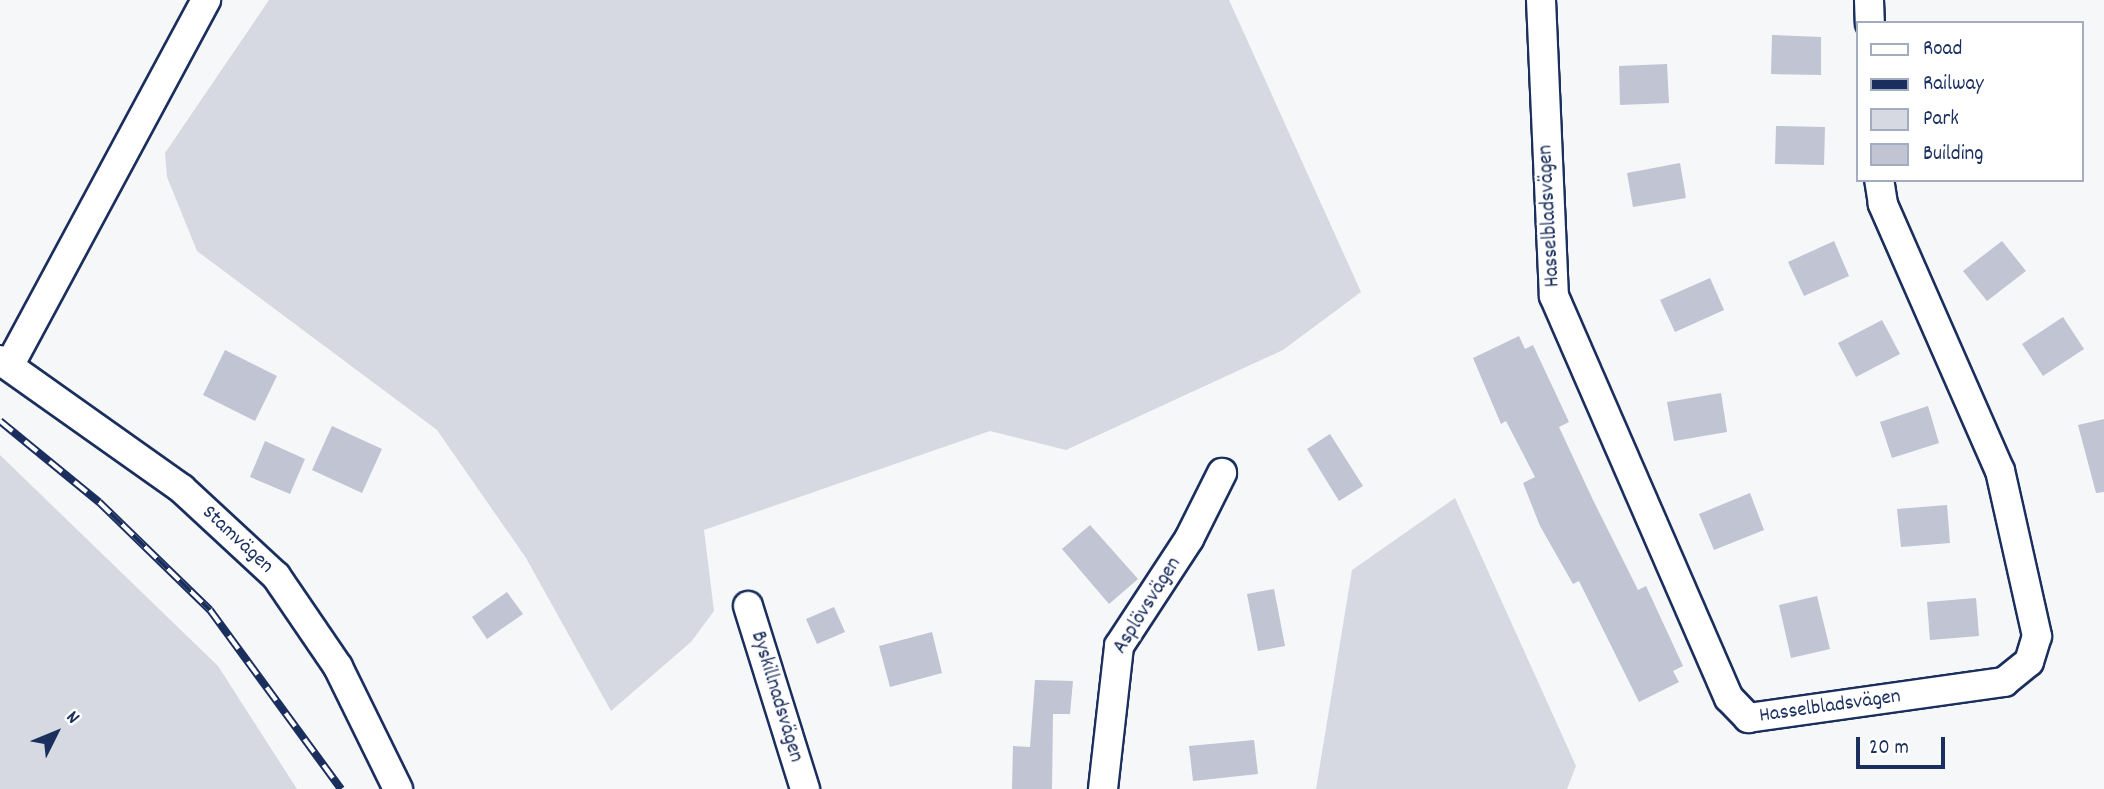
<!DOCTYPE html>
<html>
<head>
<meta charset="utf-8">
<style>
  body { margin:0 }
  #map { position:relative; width:2104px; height:789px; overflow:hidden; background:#f6f7f9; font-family:Dekko,sans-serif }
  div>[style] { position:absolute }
  .green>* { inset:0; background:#d6d9e2 }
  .building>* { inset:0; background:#c0c4d3 }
  .roads { filter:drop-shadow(2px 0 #1b2f5e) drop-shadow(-2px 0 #1b2f5e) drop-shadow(0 2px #1b2f5e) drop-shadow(0 -2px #1b2f5e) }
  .street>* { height:28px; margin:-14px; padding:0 14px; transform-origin:14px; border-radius:14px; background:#fff }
  .rail>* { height:8px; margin-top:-4px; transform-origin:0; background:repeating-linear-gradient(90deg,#fff 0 16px,#1b2f5e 0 32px); box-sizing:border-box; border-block:2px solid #1b2f5e }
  span { translate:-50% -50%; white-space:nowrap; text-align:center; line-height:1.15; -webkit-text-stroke:5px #fff; paint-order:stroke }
  .street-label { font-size:21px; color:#1b2f5e }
  .legend { position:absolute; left:1856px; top:21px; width:228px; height:161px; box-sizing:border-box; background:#fff; border:2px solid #a4acbf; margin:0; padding:9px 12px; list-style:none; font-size:21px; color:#1b2f5e }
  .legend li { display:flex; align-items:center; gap:14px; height:35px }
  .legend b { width:35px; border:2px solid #a4acbf }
  .north { position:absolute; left:21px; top:698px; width:70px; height:70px; -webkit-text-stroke:5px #fff; paint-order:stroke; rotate:47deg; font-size:19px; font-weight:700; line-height:28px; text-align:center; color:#1b2f5e }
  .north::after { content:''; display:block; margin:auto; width:24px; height:32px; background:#1b2f5e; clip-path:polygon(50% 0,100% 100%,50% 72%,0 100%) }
  .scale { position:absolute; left:1856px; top:737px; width:89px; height:32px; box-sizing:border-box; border:4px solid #1b2f5e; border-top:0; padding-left:9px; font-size:21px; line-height:24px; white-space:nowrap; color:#1b2f5e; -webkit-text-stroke:5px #fff; paint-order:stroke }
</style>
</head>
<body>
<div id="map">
  <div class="green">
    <div style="clip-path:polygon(269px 0,1229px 0,1361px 292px,1283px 350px,1066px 450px,990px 431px,704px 530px,714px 611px,691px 642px,611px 711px,526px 558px,437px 430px,197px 251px,167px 177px,165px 153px)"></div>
    <div style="clip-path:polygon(0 455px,218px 666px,297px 789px,0 789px)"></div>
    <div style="clip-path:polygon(1455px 498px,1576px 766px,1567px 789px,1316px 789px,1352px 570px)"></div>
  </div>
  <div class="building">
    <div style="clip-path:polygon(1772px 35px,1821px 37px,1821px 75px,1771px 74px)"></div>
    <div style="clip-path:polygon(1667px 64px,1669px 103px,1620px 105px,1619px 66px)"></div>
    <div style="clip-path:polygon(1776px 126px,1825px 127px,1824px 165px,1775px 164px)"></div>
    <div style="clip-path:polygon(1680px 163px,1686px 198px,1633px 207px,1627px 173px)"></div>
    <div style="clip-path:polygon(1834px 241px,1849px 276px,1804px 296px,1788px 262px)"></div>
    <div style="clip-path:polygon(2002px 241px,2026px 271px,1987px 301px,1963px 271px)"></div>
    <div style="clip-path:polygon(1710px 278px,1724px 310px,1675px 332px,1660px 300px)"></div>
    <div style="clip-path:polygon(2063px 317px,2084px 349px,2043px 376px,2022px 344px)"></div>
    <div style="clip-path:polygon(1882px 320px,1900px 354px,1856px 377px,1838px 343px)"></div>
    <div style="clip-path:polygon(1519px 336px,1525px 349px,1533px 345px,1569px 422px,1559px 427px,1593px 500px,1638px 590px,1646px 586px,1683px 666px,1673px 671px,1679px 682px,1639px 702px,1579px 581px,1573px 584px,1540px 526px,1523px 483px,1535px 477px,1506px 421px,1501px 424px,1473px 358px)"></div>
    <div style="clip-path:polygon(225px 350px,277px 376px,255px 421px,203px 395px)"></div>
    <div style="clip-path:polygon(1721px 393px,1727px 432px,1674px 441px,1667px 402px)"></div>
    <div style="clip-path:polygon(1928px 406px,1939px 443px,1892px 458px,1880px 422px)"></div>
    <div style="clip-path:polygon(2104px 419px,2104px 492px,2096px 493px,2078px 425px)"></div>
    <div style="clip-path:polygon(332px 426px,382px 449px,362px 493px,312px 470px)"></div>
    <div style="clip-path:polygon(1330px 434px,1363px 486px,1339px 501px,1307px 449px)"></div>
    <div style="clip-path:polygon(265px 441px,305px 459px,290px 494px,250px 477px)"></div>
    <div style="clip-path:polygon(1750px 493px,1764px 530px,1714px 550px,1699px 514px)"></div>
    <div style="clip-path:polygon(1947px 505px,1950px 543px,1901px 547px,1897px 509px)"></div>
    <div style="clip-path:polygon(1090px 525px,1138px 579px,1109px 604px,1062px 549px)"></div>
    <div style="clip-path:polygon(1274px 589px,1285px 646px,1258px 651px,1247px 594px)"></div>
    <div style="clip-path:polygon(507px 592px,523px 614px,487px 639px,472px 617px)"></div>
    <div style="clip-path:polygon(1817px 596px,1830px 649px,1791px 658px,1779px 605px)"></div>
    <div style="clip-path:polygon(1976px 598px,1979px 636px,1930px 640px,1927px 602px)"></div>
    <div style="clip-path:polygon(834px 607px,845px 632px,817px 644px,806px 619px)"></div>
    <div style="clip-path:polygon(932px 632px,942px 673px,890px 687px,879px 646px)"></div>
    <div style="clip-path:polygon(1035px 680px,1073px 681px,1070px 714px,1053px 714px,1052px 789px,1012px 789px,1013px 746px,1030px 747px)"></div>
    <div style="clip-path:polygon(1254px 740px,1258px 774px,1193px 781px,1189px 746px)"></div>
  </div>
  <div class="roads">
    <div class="street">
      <div style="left:1541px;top:0;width:296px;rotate:87.5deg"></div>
      <div style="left:1554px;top:296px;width:438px;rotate:66.5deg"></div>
      <div style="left:1729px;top:698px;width:28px;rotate:46deg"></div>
      <div style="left:1748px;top:718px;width:259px;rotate:-8deg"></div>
      <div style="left:2004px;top:682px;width:32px;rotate:-39deg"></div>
      <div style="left:2029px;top:662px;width:27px;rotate:-73deg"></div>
      <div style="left:2037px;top:636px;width:169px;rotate:-102.6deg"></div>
      <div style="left:2000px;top:471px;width:292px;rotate:-113.7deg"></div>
      <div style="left:1883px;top:204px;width:24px;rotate:-99deg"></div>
      <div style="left:1869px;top:0;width:23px;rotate:88deg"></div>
      <div style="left:0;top:360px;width:223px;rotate:35.3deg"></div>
      <div style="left:182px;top:489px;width:128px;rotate:42.8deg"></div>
      <div style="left:276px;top:576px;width:110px;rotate:55.7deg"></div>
      <div style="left:338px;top:667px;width:136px;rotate:63.8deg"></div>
      <div style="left:9px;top:366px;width:416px;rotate:-61.7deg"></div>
      <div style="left:748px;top:606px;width:192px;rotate:72.7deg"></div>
      <div style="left:1103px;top:789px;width:144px;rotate:-83.6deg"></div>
      <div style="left:1119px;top:646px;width:128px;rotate:-56.8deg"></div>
      <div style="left:1189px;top:539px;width:74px;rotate:-63.4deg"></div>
    </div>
  </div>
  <div class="rail">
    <div style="left:0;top:421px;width:128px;rotate:39.3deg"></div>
    <div style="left:99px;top:502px;width:155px;rotate:44.2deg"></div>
    <div style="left:210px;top:610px;width:222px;rotate:53.8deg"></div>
  </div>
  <div class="street-label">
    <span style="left:1550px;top:216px;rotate:-93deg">Hasselbladsvägen</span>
    <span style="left:237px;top:540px;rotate:43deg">Stamvägen</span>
    <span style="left:1148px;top:606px;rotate:-58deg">Asplövsvägen</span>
    <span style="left:776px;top:697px;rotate:73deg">Byskillnadsvägen</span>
    <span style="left:1830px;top:707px;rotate:-8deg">Hasselbladsvägen</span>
  </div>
  <ul class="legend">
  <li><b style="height:9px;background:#fff"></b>Road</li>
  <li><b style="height:9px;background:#1b2f5e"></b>Railway</li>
  <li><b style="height:19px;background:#d6d9e2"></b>Park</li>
  <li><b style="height:19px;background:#c0c4d3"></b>Building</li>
  </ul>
  <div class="north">N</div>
  <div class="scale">20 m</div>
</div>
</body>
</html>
